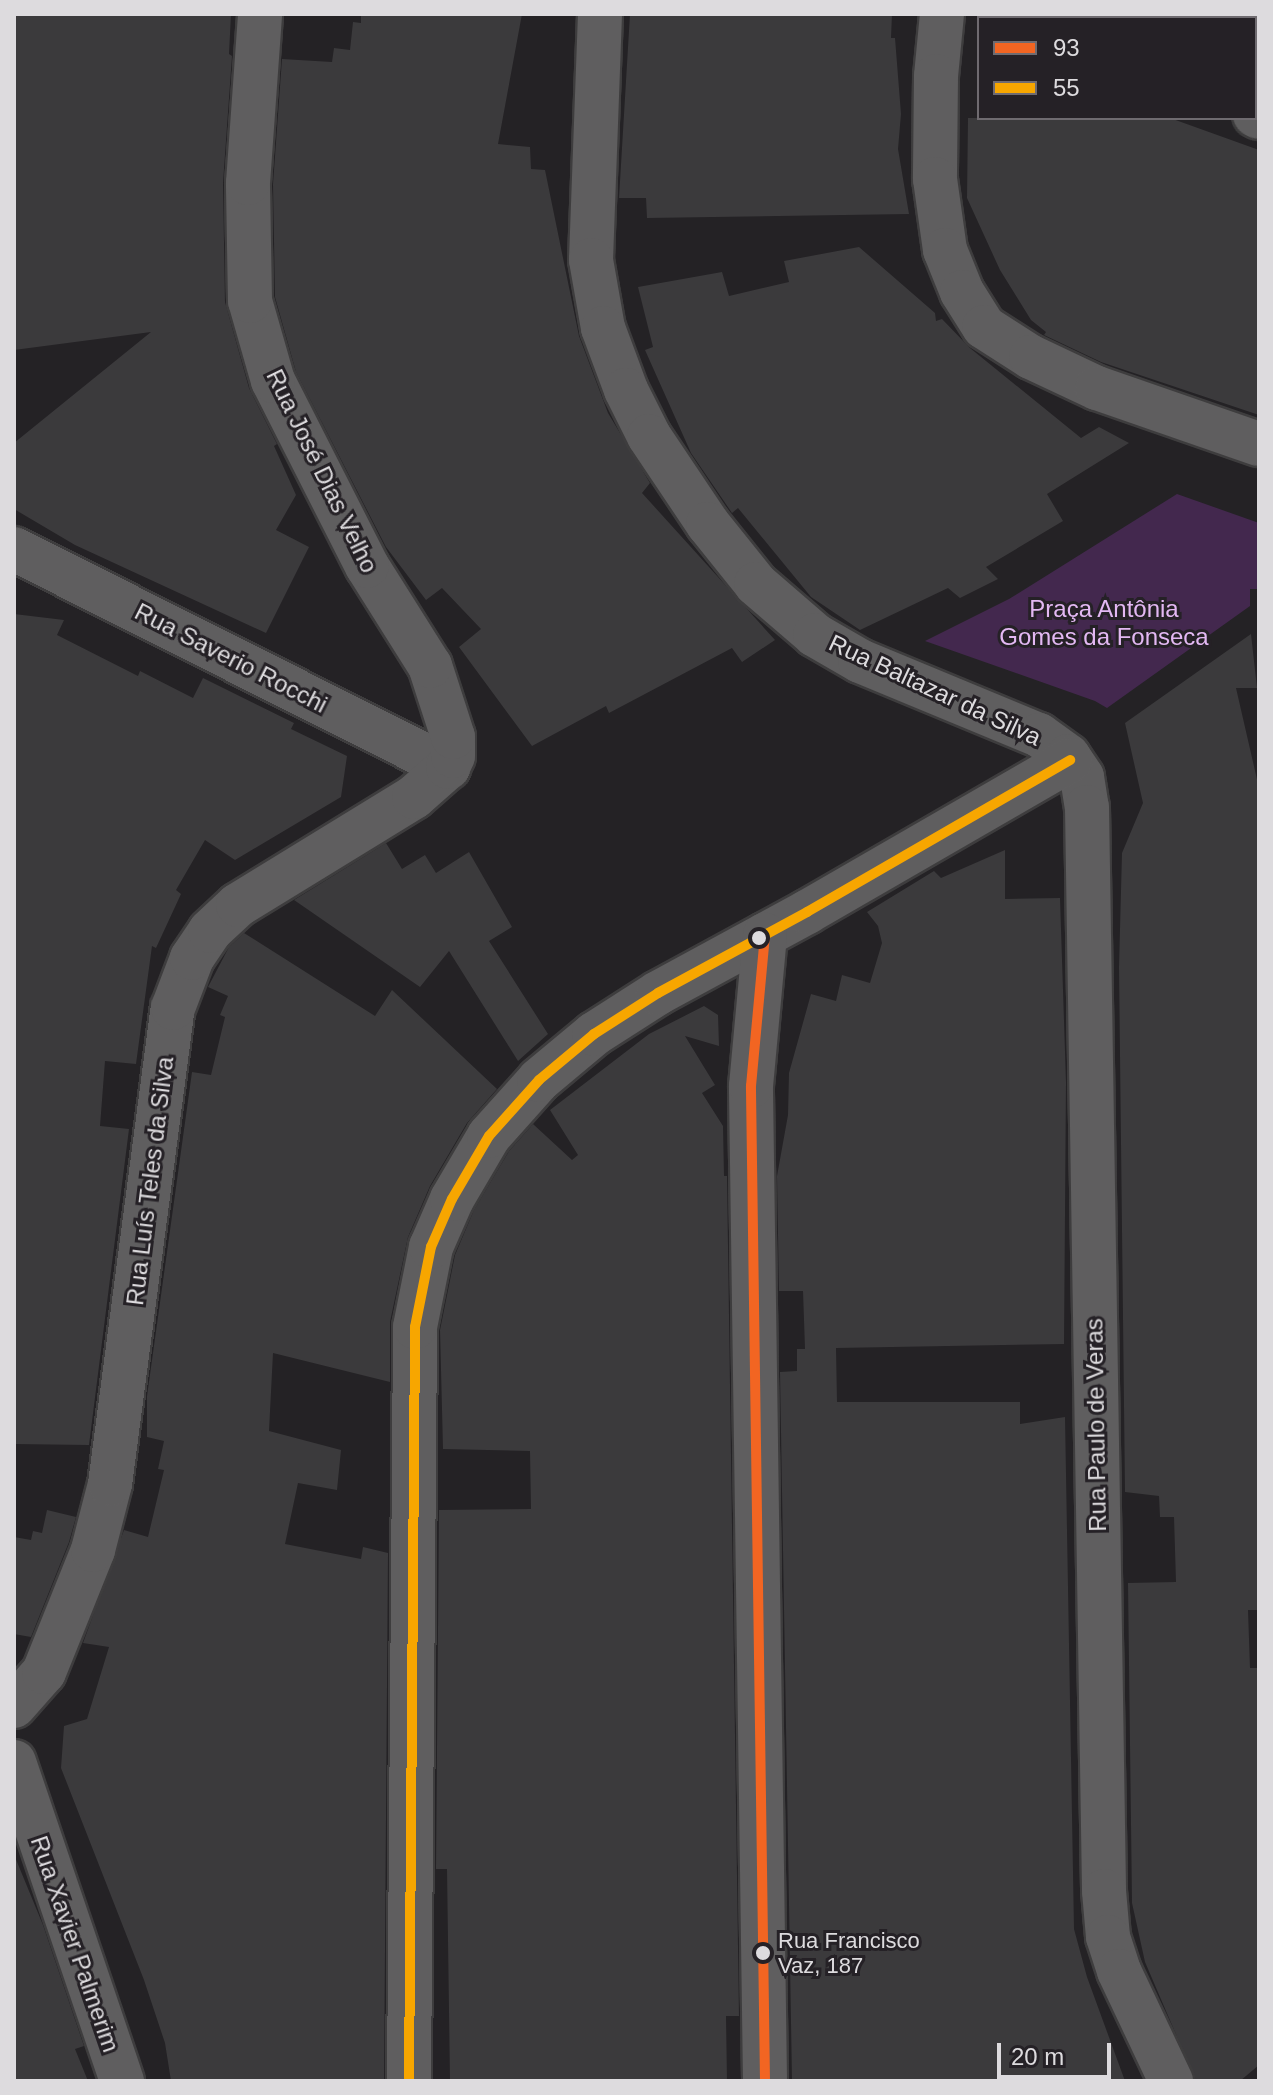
<!DOCTYPE html>
<html>
<head>
<meta charset="utf-8">
<style>
  body { margin:0 }
  #map { position:relative; width:1273px; height:2095px; overflow:hidden; background:#242225; font-family:Helvetica,sans-serif }
  div>[style] { position:absolute }
  .green>* { inset:0; background:#43284e }
  .building>* { inset:0; background:#3b3a3c }
  .roads { filter:drop-shadow(2px 0 #3e3d3e) drop-shadow(-2px 0 #3e3d3e) drop-shadow(0 2px #3e3d3e) drop-shadow(0 -2px #3e3d3e) }
  .minor>* { height:44px; margin:-22px; padding:0 22px; transform-origin:22px; border-radius:22px; background:#5f5e5f }
  .bus-1>* { height:10px; margin:-5px; padding:0 5px; transform-origin:5px; border-radius:5px; background:#f26522 }
  .bus-2>* { height:10px; margin:-5px; padding:0 5px; transform-origin:5px; border-radius:5px; background:#f7a600 }
  .dots>* { width:22px; height:22px; translate:-50% -50%; box-sizing:border-box; border:4px solid #252126; border-radius:50% }
  span { translate:-50% -50%; white-space:nowrap; text-align:center; line-height:1.15; -webkit-text-stroke:6px #252126; paint-order:stroke }
  .bus-label { font-size:22px; color:#dddbde }
  .left { translate:0 -50%; text-align:left }
  .street-label { font-size:24px; color:#dddbde }
  .park-label { font-size:24px; color:#e3b8f3 }
  .frame { position:absolute; inset:0; border:16px solid #dddbde; pointer-events:none }
  .legend { position:absolute; left:977px; top:16px; width:280px; height:104px; box-sizing:border-box; background:#252126; border:2px solid #6f6b70; margin:0; padding:10px 14px; list-style:none; font-size:24px; color:#dddbde }
  .legend li { display:flex; align-items:center; gap:16px; height:40px }
  .legend b { width:40px; border:2px solid #6f6b70 }
  .scale { position:absolute; left:997px; top:2043px; width:114px; height:36px; box-sizing:border-box; border:4px solid #dddbde; border-top:0; padding-left:10px; font-size:24px; line-height:28px; white-space:nowrap; color:#dddbde; -webkit-text-stroke:6px #252126; paint-order:stroke }
</style>
</head>
<body>
<div id="map">
  <div class="green">
    <div style="clip-path:polygon(1177px 494px,1259px 523px,1259px 589px,1250px 589px,1250px 606px,1107px 708px,1095px 701px,925px 641px,1009px 599px)"></div>
  </div>
  <div class="building">
    <div style="clip-path:polygon(14px 14px,231px 14px,229px 54px,232px 56px,223px 183px,225px 302px,249px 388px,277px 444px,274px 446px,296px 495px,276px 530px,309px 547px,266px 633px,75px 545px,14px 509px,14px 443px,151px 332px,14px 350px)"></div>
    <div style="clip-path:polygon(361px 14px,522px 14px,498px 144px,530px 147px,531px 169px,545px 170px,579px 336px,608px 413px,650px 483px,642px 493px,775px 640px,742px 662px,732px 648px,609px 713px,606px 706px,532px 746px,459px 647px,481px 629px,442px 588px,426px 600px,386px 547px,296px 372px,275px 297px,273px 184px,282px 59px,332px 62px,334px 48px,350px 50px,353px 22px,361px 23px)"></div>
    <div style="clip-path:polygon(630px 14px,892px 14px,891px 38px,895px 38px,901px 114px,898px 149px,909px 214px,647px 218px,646px 198px,619px 198px)"></div>
    <div style="clip-path:polygon(968px 118px,1170px 118px,1259px 150px,1259px 415px,1101px 362px,1044px 335px,1046px 332px,1031px 320px,1000px 270px,967px 198px)"></div>
    <div style="clip-path:polygon(859px 247px,935px 313px,936px 321px,942px 319px,970px 348px,1081px 438px,1099px 427px,1129px 443px,1047px 494px,1063px 521px,986px 567px,998px 579px,960px 598px,948px 588px,860px 630px,811px 597px,738px 508px,732px 513px,691px 453px,645px 350px,653px 347px,638px 287px,722px 272px,729px 296px,789px 282px,784px 261px)"></div>
    <div style="clip-path:polygon(14px 614px,64px 620px,57px 635px,138px 676px,140px 671px,193px 698px,203px 678px,294px 723px,291px 729px,347px 756px,341px 797px,235px 860px,205px 840px,176px 890px,181px 894px,156px 948px,152px 946px,136px 1064px,105px 1061px,100px 1126px,129px 1129px,89px 1445px,14px 1444px)"></div>
    <div style="clip-path:polygon(1251px 634px,1257px 688px,1236px 688px,1259px 788px,1259px 1610px,1248px 1610px,1250px 1668px,1259px 1668px,1259px 2065px,1240px 2081px,1196px 2081px,1145px 1962px,1132px 1903px,1128px 1583px,1176px 1582px,1174px 1517px,1160px 1517px,1159px 1496px,1125px 1492px,1119px 967px,1122px 853px,1143px 803px,1125px 723px)"></div>
    <div style="clip-path:polygon(386px 843px,402px 869px,425px 855px,436px 873px,469px 852px,512px 927px,489px 941px,548px 1034px,518px 1061px,449px 951px,420px 987px,294px 900px)"></div>
    <div style="clip-path:polygon(1005px 850px,1005px 899px,1060px 898px,1066px 1082px,1064px 1344px,836px 1348px,837px 1402px,1020px 1402px,1020px 1424px,1065px 1417px,1074px 1929px,1087px 1977px,1125px 2081px,792px 2081px,780px 1372px,797px 1371px,797px 1349px,805px 1349px,803px 1291px,779px 1291px,777px 1176px,788px 1115px,789px 1073px,811px 994px,836px 1001px,842px 975px,870px 983px,882px 943px,878px 926px,867px 912px,934px 871px,941px 878px)"></div>
    <div style="clip-path:polygon(244px 933px,375px 1016px,392px 990px,497px 1089px,467px 1123px,430px 1186px,408px 1237px,390px 1322px,390px 1382px,273px 1353px,269px 1431px,341px 1450px,337px 1490px,298px 1483px,285px 1544px,361px 1559px,363px 1547px,388px 1553px,384px 2081px,171px 2081px,165px 2043px,144px 1980px,61px 1768px,64px 1726px,87px 1719px,109px 1647px,83px 1643px,124px 1530px,148px 1537px,164px 1470px,158px 1469px,164px 1441px,147px 1437px,147px 1396px,192px 1072px,211px 1075px,225px 1017px,220px 1015px,228px 996px,208px 987px,229px 947px)"></div>
    <div style="clip-path:polygon(704px 1006px,718px 1015px,719px 1046px,685px 1036px,715px 1085px,702px 1093px,723px 1126px,724px 1176px,727px 1176px,739px 2016px,726px 2016px,727px 2081px,450px 2081px,447px 1869px,436px 1869px,439px 1510px,531px 1509px,530px 1451px,443px 1449px,440px 1330px,455px 1255px,474px 1210px,509px 1151px,533px 1124px,572px 1160px,578px 1155px,550px 1110px,649px 1034px)"></div>
    <div style="clip-path:polygon(47px 1510px,76px 1517px,69px 1542px,31px 1637px,14px 1634px,14px 1537px,31px 1540px,33px 1531px,42px 1533px)"></div>
    <div style="clip-path:polygon(15px 1857px,43px 1925px,84px 2046px,75px 2049px,88px 2081px,14px 2081px)"></div>
  </div>
  <div class="roads">
    <div class="minor">
      <div style="left:600px;top:14px;width:246px;rotate:92.1deg"></div>
      <div style="left:591px;top:260px;width:69px;rotate:80deg"></div>
      <div style="left:603px;top:328px;width:66px;rotate:69.6deg"></div>
      <div style="left:626px;top:390px;width:51px;rotate:63.4deg"></div>
      <div style="left:649px;top:436px;width:106px;rotate:56.2deg"></div>
      <div style="left:708px;top:524px;width:77px;rotate:51.3deg"></div>
      <div style="left:756px;top:584px;width:78px;rotate:40.8deg"></div>
      <div style="left:815px;top:635px;width:52px;rotate:30deg"></div>
      <div style="left:860px;top:661px;width:194px;rotate:22.5deg"></div>
      <div style="left:1039px;top:735px;width:36px;rotate:36deg"></div>
      <div style="left:1068px;top:756px;width:25px;rotate:56deg"></div>
      <div style="left:1082px;top:777px;width:30px;rotate:81deg"></div>
      <div style="left:1087px;top:807px;width:1084px;rotate:89.1deg"></div>
      <div style="left:1104px;top:1891px;width:46px;rotate:85deg"></div>
      <div style="left:1108px;top:1937px;width:36px;rotate:72deg"></div>
      <div style="left:1119px;top:1971px;width:122px;rotate:64.7deg"></div>
      <div style="left:942px;top:14px;width:62px;rotate:95.5deg"></div>
      <div style="left:936px;top:76px;width:103px;rotate:90.6deg"></div>
      <div style="left:935px;top:179px;width:72px;rotate:82deg"></div>
      <div style="left:945px;top:250px;width:45px;rotate:68deg"></div>
      <div style="left:962px;top:292px;width:41px;rotate:57.8deg"></div>
      <div style="left:984px;top:327px;width:56px;rotate:32.6deg"></div>
      <div style="left:1031px;top:357px;width:73px;rotate:25.2deg"></div>
      <div style="left:1097px;top:388px;width:171px;rotate:19.1deg"></div>
      <div style="left:1063px;top:14px;width:7px;rotate:34deg"></div>
      <div style="left:1255px;top:115px;width:4px;rotate:27deg"></div>
      <div style="left:14px;top:549px;width:486px;rotate:26.7deg"></div>
      <div style="left:14px;top:1706px;width:45px;rotate:-48.6deg"></div>
      <div style="left:44px;top:1672px;width:131px;rotate:-68.1deg"></div>
      <div style="left:93px;top:1550px;width:68px;rotate:-75.6deg"></div>
      <div style="left:110px;top:1484px;width:480px;rotate:-82.5deg"></div>
      <div style="left:173px;top:1008px;width:53px;rotate:-69.2deg"></div>
      <div style="left:192px;top:958px;width:32px;rotate:-56deg"></div>
      <div style="left:210px;top:931px;width:38px;rotate:-43deg"></div>
      <div style="left:238px;top:905px;width:206px;rotate:-31.5deg"></div>
      <div style="left:414px;top:797px;width:45px;rotate:-41.4deg"></div>
      <div style="left:448px;top:767px;width:12px;rotate:-66deg"></div>
      <div style="left:453px;top:756px;width:19px;rotate:-90deg"></div>
      <div style="left:453px;top:737px;width:75px;rotate:-107.9deg"></div>
      <div style="left:430px;top:666px;width:118px;rotate:-122.2deg"></div>
      <div style="left:367px;top:566px;width:208px;rotate:-116.9deg"></div>
      <div style="left:273px;top:381px;width:83px;rotate:-106deg"></div>
      <div style="left:250px;top:301px;width:118px;rotate:-91deg"></div>
      <div style="left:248px;top:183px;width:169px;rotate:-85.9deg"></div>
      <div style="left:14px;top:1762px;width:337px;rotate:71.3deg"></div>
      <div style="left:409px;top:2081px;width:754px;rotate:-89.54deg"></div>
      <div style="left:415px;top:1327px;width:82px;rotate:-78.7deg"></div>
      <div style="left:431px;top:1247px;width:52px;rotate:-66.4deg"></div>
      <div style="left:452px;top:1199px;width:73px;rotate:-59.6deg"></div>
      <div style="left:489px;top:1136px;width:75px;rotate:-48.2deg"></div>
      <div style="left:539px;top:1080px;width:72px;rotate:-39.9deg"></div>
      <div style="left:594px;top:1034px;width:76px;rotate:-32.6deg"></div>
      <div style="left:658px;top:993px;width:170px;rotate:-28.5deg"></div>
      <div style="left:807px;top:912px;width:304px;rotate:-30deg"></div>
      <div style="left:765px;top:2081px;width:995px;rotate:-90.81deg"></div>
      <div style="left:751px;top:1086px;width:152px;rotate:-84.7deg"></div>
    </div>
  </div>
  <div class="bus-1">
    <div style="left:765px;top:2081px;width:995px;rotate:-90.81deg"></div>
    <div style="left:751px;top:1086px;width:152px;rotate:-84.7deg"></div>
  </div>
  <div class="bus-2">
    <div style="left:409px;top:2081px;width:754px;rotate:-89.54deg"></div>
    <div style="left:415px;top:1327px;width:82px;rotate:-78.7deg"></div>
    <div style="left:431px;top:1247px;width:52px;rotate:-66.4deg"></div>
    <div style="left:452px;top:1199px;width:73px;rotate:-59.6deg"></div>
    <div style="left:489px;top:1136px;width:75px;rotate:-48.2deg"></div>
    <div style="left:539px;top:1080px;width:72px;rotate:-39.9deg"></div>
    <div style="left:594px;top:1034px;width:76px;rotate:-32.6deg"></div>
    <div style="left:658px;top:993px;width:170px;rotate:-28.5deg"></div>
    <div style="left:807px;top:912px;width:304px;rotate:-30deg"></div>
  </div>
  <div class="dots">
    <div style="left:759px;top:938px;background:#dddbde"></div>
    <div style="left:763px;top:1953px;background:#dddbde"></div>
  </div>
  <div class="bus-label">
    <span class="left" style="left:778px;top:1953px">Rua Francisco<br>Vaz, 187</span>
  </div>
  <div class="street-label">
    <span style="left:322px;top:471px;rotate:64deg">Rua José Dias Velho</span>
    <span style="left:231px;top:658px;rotate:27deg">Rua Saverio Rocchi</span>
    <span style="left:935px;top:690px;rotate:25deg">Rua Baltazar da Silva</span>
    <span style="left:150px;top:1181px;rotate:-83deg">Rua Luís Teles da Silva</span>
    <span style="left:1096px;top:1425px;rotate:-91deg">Rua Paulo de Veras</span>
    <span style="left:75px;top:1944px;rotate:71deg">Rua Xavier Palmerim</span>
  </div>
  <div class="park-label">
    <span style="left:1104px;top:623px">Praça Antônia<br>Gomes da Fonseca</span>
  </div>
  <div class="frame"></div>
  <ul class="legend">
  <li><b style="height:10px;background:#f26522"></b>93</li>
  <li><b style="height:10px;background:#f7a600"></b>55</li>
  </ul>
  <div class="scale">20 m</div>
</div>
</body>
</html>
